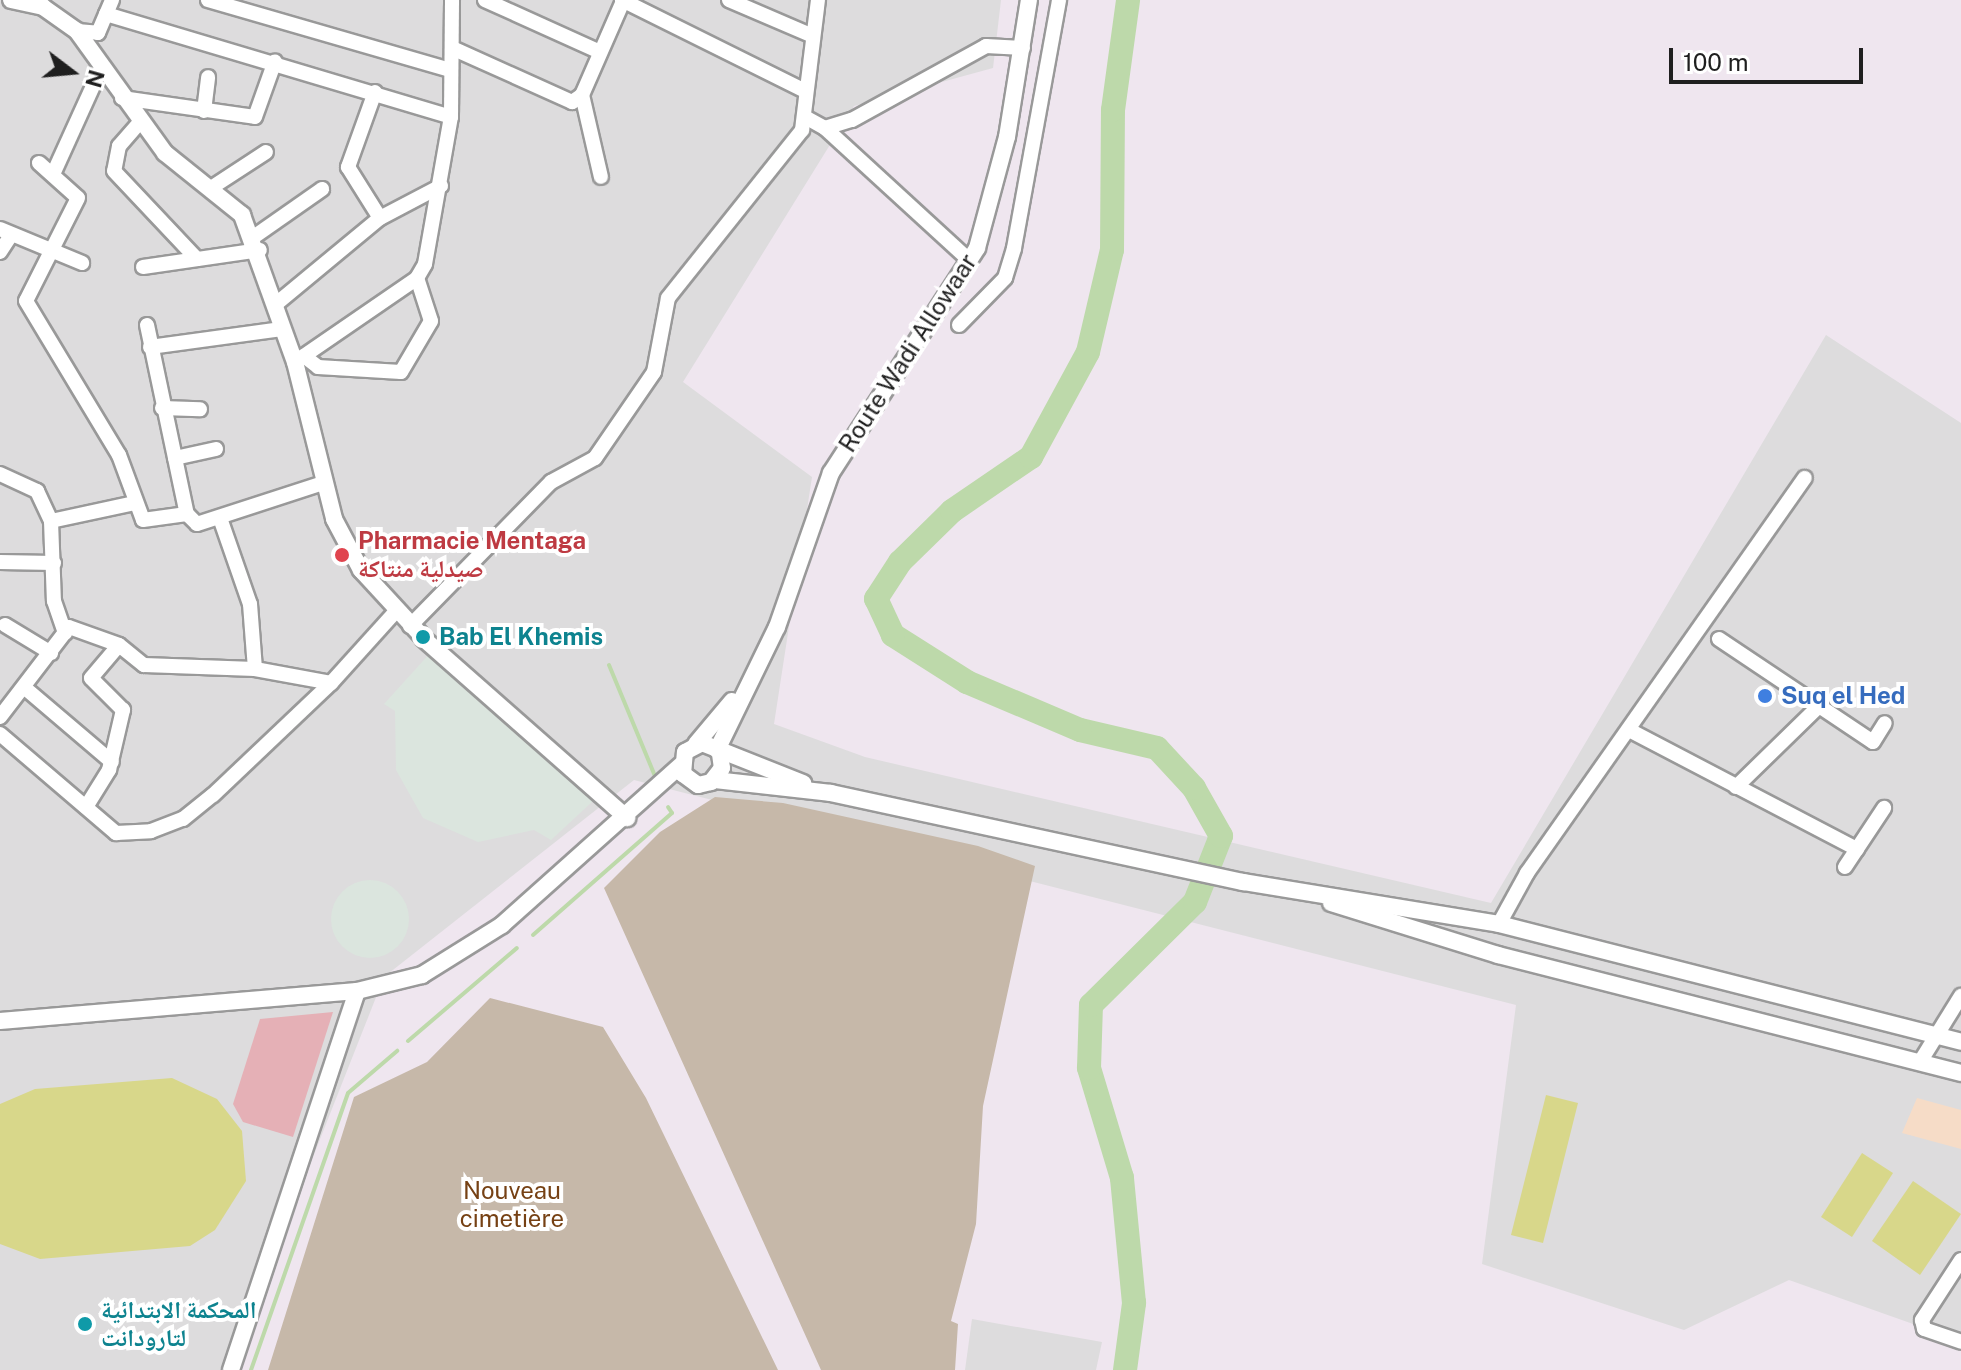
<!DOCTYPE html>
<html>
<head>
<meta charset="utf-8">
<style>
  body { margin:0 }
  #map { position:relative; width:1961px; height:1370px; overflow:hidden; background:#efe6ef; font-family:"Public Sans","Noto Naskh Arabic",sans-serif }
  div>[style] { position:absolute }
  .residential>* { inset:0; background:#dddcdd }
  .grass>* { inset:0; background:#e5b0b6 }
  .cemetery>* { inset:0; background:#c6b8a9 }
  .park>* { inset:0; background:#f6dcc7 }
  .pitch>* { inset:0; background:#d8d78a }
  .plaza>* { inset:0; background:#dbe5de }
  .round { border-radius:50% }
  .stream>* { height:4px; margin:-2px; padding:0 2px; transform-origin:2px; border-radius:2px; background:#bdd9aa }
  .river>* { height:24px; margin:-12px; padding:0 12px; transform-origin:12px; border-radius:12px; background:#bdd9aa }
  .roads { filter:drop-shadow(2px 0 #999) drop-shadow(-2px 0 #999) drop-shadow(0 2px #999) drop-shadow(0 -2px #999) }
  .minor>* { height:14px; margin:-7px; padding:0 7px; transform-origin:7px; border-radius:7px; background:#fff }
  .tertiary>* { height:16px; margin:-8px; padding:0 8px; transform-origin:8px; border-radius:8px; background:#fff }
  .dots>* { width:22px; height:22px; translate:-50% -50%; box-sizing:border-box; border:4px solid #fff; border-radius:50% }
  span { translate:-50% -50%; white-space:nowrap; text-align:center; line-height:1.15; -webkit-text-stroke:8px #fff; paint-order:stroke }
  .street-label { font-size:24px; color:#1f1f1f }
  .health-label { font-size:24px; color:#be3a42; font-weight:700 }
  .left { translate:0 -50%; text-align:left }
  .culture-label { font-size:24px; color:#0d838f; font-weight:700 }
  .shop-label { font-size:24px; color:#366cbe; font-weight:700 }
  .park-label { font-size:24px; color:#764114 }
  .north { position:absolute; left:32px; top:32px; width:80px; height:80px; -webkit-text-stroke:6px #fff; paint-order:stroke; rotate:106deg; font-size:22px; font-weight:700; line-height:32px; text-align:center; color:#1f1f1f }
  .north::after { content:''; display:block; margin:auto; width:28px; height:36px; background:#1f1f1f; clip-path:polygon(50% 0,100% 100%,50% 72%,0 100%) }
  .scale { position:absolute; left:1669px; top:48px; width:194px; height:36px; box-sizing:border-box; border:4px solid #1f1f1f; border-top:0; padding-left:10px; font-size:24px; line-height:28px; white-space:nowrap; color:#1f1f1f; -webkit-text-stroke:6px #fff; paint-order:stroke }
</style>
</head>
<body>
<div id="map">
  <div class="residential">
    <div style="clip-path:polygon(0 0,1001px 0,993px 68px,854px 106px,683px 382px,812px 477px,774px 724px,865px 757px,1491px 903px,1826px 335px,1961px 423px,1961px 1341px,1789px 1280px,1684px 1330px,1482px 1264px,1516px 1005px,634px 780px,384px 977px,229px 1370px,0 1370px)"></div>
    <div style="clip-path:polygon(972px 1319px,1102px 1342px,1096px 1370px,965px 1370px)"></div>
  </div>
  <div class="grass">
    <div style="clip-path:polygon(333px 1012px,293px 1137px,243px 1122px,233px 1104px,260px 1019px)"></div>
  </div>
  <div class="cemetery">
    <div style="clip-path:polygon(715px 797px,783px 803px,978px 846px,1035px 866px,983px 1106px,976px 1224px,951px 1321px,958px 1324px,955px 1370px,821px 1370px,604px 888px,660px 832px)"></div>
    <div style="clip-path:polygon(490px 998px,603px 1027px,646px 1098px,778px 1370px,268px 1370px,354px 1097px,427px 1062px)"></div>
  </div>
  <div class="park">
    <div style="clip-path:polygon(1917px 1098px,1961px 1110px,1961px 1149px,1902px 1133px)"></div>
  </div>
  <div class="pitch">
    <div style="clip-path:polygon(172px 1078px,217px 1099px,242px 1131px,246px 1181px,215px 1230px,190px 1246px,40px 1259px,0 1244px,0 1104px,35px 1089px)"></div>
    <div style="clip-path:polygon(1546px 1095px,1578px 1103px,1543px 1243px,1511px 1235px)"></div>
    <div style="clip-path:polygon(1862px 1153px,1893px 1173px,1852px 1237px,1821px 1217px)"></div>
    <div style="clip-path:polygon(1913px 1181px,1961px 1214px,1920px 1275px,1872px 1241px)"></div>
  </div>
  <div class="plaza">
    <div style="clip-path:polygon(432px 651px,593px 801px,551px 840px,534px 830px,478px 842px,423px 818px,396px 770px,395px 711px,384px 704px)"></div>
    <div class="round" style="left:331px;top:880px;width:78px;height:78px"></div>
  </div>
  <div class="stream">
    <div style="left:609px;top:665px;width:126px;rotate:67.5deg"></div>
    <div style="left:533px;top:935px;width:185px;rotate:-41.3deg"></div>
    <div style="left:672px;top:813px;width:7px;rotate:-124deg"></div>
    <div style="left:408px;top:1041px;width:143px;rotate:-40.5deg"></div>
    <div style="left:251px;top:1370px;width:293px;rotate:-70.7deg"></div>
    <div style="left:348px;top:1093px;width:65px;rotate:-40.6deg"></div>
  </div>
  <div class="river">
    <div style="left:1125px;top:1370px;width:68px;rotate:-82.3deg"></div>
    <div style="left:1134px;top:1303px;width:126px;rotate:-95.5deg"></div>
    <div style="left:1122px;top:1178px;width:115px;rotate:-106.7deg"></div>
    <div style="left:1089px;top:1068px;width:63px;rotate:-88.2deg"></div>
    <div style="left:1091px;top:1005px;width:146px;rotate:-44.7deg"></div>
    <div style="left:1195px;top:902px;width:71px;rotate:-68.5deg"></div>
    <div style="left:1221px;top:836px;width:55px;rotate:-119.4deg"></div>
    <div style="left:1194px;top:788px;width:54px;rotate:-132.8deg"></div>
    <div style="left:1157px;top:748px;width:79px;rotate:-166.8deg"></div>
    <div style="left:1080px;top:730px;width:123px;rotate:-157deg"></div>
    <div style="left:967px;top:682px;width:88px;rotate:-147.6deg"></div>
    <div style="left:893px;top:635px;width:40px;rotate:-115deg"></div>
    <div style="left:876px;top:599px;width:44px;rotate:-57deg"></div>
    <div style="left:900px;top:562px;width:73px;rotate:-44.4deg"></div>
    <div style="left:952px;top:511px;width:96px;rotate:-34.4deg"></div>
    <div style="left:1031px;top:457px;width:119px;rotate:-61.5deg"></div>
    <div style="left:1088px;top:352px;width:105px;rotate:-76.8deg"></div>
    <div style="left:1112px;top:250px;width:140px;rotate:-89.6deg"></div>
    <div style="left:1113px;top:110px;width:111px;rotate:-82.2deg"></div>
  </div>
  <div class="roads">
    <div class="minor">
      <div style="left:208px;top:0;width:253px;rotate:16.1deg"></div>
      <div style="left:485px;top:0;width:126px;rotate:24.3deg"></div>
      <div style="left:622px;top:0;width:204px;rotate:26.4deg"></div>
      <div style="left:729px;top:0;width:91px;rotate:23.2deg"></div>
      <div style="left:106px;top:14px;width:360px;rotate:16.6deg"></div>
      <div style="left:77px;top:31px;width:21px;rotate:5deg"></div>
      <div style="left:98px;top:33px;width:36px;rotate:-67deg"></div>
      <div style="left:452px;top:48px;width:132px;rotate:24.2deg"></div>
      <div style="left:572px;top:102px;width:12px;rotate:-35deg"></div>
      <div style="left:582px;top:95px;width:103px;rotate:-66.4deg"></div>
      <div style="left:375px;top:92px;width:80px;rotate:109.8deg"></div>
      <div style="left:348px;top:167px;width:60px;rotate:57.9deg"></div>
      <div style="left:582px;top:95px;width:84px;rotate:77deg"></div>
      <div style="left:122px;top:98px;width:134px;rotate:8.1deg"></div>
      <div style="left:255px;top:117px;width:59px;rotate:-70.3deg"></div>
      <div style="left:204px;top:111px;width:34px;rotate:-83deg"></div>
      <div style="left:805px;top:117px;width:23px;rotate:29deg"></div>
      <div style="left:825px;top:128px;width:28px;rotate:-17deg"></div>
      <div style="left:852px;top:120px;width:153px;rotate:-28.9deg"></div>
      <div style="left:986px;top:46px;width:37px;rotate:3deg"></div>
      <div style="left:140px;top:122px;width:32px;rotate:131deg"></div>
      <div style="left:119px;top:146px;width:25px;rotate:101deg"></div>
      <div style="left:114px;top:171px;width:121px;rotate:46.7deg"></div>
      <div style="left:825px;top:128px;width:197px;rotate:42.5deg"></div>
      <div style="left:39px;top:163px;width:52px;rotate:41.9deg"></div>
      <div style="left:78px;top:198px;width:115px;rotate:116.8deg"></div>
      <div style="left:26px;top:301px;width:180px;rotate:58.9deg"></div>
      <div style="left:119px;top:455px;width:69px;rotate:69.7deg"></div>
      <div style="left:143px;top:520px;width:44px;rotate:-7.8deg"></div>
      <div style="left:54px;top:172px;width:116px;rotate:-65.6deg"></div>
      <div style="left:214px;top:186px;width:62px;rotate:-33.2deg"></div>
      <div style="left:0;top:229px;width:89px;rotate:22.5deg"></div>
      <div style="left:255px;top:236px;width:82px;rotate:-35deg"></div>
      <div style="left:0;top:252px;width:20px;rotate:-57deg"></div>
      <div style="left:143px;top:267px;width:118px;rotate:-8.3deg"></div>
      <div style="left:276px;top:304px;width:135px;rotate:-39.6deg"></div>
      <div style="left:380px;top:218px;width:69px;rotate:-27.7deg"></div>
      <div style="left:147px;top:325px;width:193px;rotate:78.1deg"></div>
      <div style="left:187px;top:514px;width:14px;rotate:45deg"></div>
      <div style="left:197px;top:524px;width:129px;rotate:-18deg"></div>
      <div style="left:959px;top:325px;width:66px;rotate:-45.6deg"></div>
      <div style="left:1005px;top:278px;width:31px;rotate:-73deg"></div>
      <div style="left:1014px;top:248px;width:252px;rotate:-79.7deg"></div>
      <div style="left:150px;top:347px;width:133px;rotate:-7.8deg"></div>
      <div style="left:304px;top:356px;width:18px;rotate:38deg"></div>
      <div style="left:318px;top:367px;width:83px;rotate:3.4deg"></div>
      <div style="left:401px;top:372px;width:59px;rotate:-59.5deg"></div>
      <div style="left:431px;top:321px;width:45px;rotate:-108deg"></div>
      <div style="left:295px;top:362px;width:148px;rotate:-34.5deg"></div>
      <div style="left:417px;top:278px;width:16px;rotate:-60deg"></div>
      <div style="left:425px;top:264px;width:149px;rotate:-80deg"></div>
      <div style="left:451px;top:117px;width:117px;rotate:-89.5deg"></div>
      <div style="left:162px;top:408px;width:38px;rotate:2deg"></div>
      <div style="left:175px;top:458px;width:42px;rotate:-12.4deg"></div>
      <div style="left:0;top:474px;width:41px;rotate:24.7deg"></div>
      <div style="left:37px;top:491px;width:33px;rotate:65deg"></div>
      <div style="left:51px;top:521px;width:80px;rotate:87.9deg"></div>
      <div style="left:54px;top:601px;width:34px;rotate:71deg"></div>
      <div style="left:220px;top:518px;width:91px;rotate:70.8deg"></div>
      <div style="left:250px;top:604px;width:65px;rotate:85.6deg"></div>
      <div style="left:51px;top:521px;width:85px;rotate:-12.2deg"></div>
      <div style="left:0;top:562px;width:54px;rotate:1.1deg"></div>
      <div style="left:5px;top:625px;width:54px;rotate:31.3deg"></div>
      <div style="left:410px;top:626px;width:202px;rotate:-45.6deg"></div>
      <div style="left:551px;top:482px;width:50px;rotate:-28.6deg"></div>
      <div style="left:595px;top:458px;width:104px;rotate:-55.5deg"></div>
      <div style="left:654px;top:372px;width:75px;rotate:-79.3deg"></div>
      <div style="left:668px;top:298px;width:215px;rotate:-51.4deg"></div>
      <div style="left:802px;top:130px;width:131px;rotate:-83deg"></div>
      <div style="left:1719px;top:639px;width:185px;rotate:33.8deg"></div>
      <div style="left:1873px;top:742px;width:22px;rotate:-58deg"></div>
      <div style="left:25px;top:688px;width:114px;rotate:40.4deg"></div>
      <div style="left:0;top:717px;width:113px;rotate:-52.5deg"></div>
      <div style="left:69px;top:627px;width:53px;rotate:19.8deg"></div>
      <div style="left:119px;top:645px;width:32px;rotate:39deg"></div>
      <div style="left:144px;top:665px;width:111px;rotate:2.1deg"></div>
      <div style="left:255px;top:669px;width:77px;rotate:10.4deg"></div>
      <div style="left:331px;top:683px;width:97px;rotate:-47.9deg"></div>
      <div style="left:1631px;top:731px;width:255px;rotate:27.6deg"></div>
      <div style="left:0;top:734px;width:153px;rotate:40.5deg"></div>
      <div style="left:116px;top:833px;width:35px;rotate:-3deg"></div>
      <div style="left:151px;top:831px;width:34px;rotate:-21deg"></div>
      <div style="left:183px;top:819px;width:38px;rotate:-39deg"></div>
      <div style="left:213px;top:795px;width:163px;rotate:-43.5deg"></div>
      <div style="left:1736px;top:787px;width:115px;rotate:-44.3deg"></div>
      <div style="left:86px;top:807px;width:44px;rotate:-58.1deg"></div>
      <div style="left:109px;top:770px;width:62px;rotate:-76.9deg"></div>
      <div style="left:123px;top:710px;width:45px;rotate:-135deg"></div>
      <div style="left:91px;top:678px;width:43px;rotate:-49.7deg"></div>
      <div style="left:1845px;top:867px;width:71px;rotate:-56.5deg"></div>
      <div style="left:1499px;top:924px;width:58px;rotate:-61.2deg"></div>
      <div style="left:1527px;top:873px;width:483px;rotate:-54.9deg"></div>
      <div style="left:1920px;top:1062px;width:78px;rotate:-58.2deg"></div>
      <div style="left:1961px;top:1260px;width:72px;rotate:123deg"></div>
      <div style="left:1922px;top:1320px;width:9px;rotate:77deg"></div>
      <div style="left:1924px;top:1329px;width:39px;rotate:19deg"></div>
    </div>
    <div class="tertiary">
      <div style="left:11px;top:0;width:33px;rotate:12deg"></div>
      <div style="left:43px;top:7px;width:42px;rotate:35.2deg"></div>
      <div style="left:77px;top:31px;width:150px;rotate:54.2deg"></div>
      <div style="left:165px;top:153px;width:99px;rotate:38.8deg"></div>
      <div style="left:242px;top:215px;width:156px;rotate:70.2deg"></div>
      <div style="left:295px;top:362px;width:162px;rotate:76deg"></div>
      <div style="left:334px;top:519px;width:58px;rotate:62.1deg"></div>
      <div style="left:361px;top:570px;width:88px;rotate:47.3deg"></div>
      <div style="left:424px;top:639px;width:271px;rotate:41.4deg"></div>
      <div style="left:696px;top:744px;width:56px;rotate:-50.1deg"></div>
      <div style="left:717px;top:750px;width:137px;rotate:-64deg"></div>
      <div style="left:777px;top:627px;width:163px;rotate:-70.7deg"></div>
      <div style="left:831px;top:473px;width:268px;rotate:-57deg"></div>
      <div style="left:977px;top:248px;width:115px;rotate:-74.9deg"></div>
      <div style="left:1007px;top:137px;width:139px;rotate:-80.9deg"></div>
      <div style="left:720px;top:754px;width:14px;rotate:82deg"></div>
      <div style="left:722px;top:768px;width:18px;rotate:128deg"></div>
      <div style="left:711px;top:782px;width:13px;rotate:167deg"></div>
      <div style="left:698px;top:785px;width:19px;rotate:-144deg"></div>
      <div style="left:683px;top:774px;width:22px;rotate:-85deg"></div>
      <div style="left:685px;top:752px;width:19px;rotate:-28deg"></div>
      <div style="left:702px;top:743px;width:109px;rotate:21.6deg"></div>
      <div style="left:715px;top:780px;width:117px;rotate:6.4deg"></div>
      <div style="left:831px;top:793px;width:422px;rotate:12.2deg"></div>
      <div style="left:1243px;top:882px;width:259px;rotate:9.3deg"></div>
      <div style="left:1499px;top:924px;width:477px;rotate:14.3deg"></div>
      <div style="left:1331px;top:903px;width:175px;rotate:17.3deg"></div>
      <div style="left:1498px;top:955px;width:478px;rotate:14.3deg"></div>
      <div style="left:0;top:1021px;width:358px;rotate:-4.8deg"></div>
      <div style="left:357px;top:991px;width:67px;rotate:-13.8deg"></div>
      <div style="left:422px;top:975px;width:94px;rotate:-32deg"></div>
      <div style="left:502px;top:925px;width:240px;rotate:-41.8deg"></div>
      <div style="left:231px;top:1370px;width:399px;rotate:-71.6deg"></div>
    </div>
  </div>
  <div class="dots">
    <div style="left:342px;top:555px;background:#e0444e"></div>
    <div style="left:423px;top:637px;background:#0f9aa8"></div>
    <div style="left:1765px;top:696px;background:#3f7fe0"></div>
    <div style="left:85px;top:1324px;background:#0f9aa8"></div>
  </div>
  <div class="street-label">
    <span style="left:908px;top:353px;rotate:-57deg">Route Wadi Allowaar</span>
  </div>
  <div class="health-label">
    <span class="left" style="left:358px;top:555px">Pharmacie Mentaga<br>صيدلية منتاكة</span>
  </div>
  <div class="culture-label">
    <span class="left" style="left:439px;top:637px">Bab El Khemis</span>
    <span class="left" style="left:101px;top:1324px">المحكمة الابتدائية<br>لتارودانت</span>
  </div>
  <div class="shop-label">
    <span class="left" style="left:1781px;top:696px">Suq el Hed</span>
  </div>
  <div class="park-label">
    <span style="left:512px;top:1205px">Nouveau<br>cimetière</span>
  </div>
  <div class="north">N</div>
  <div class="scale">100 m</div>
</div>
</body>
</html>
